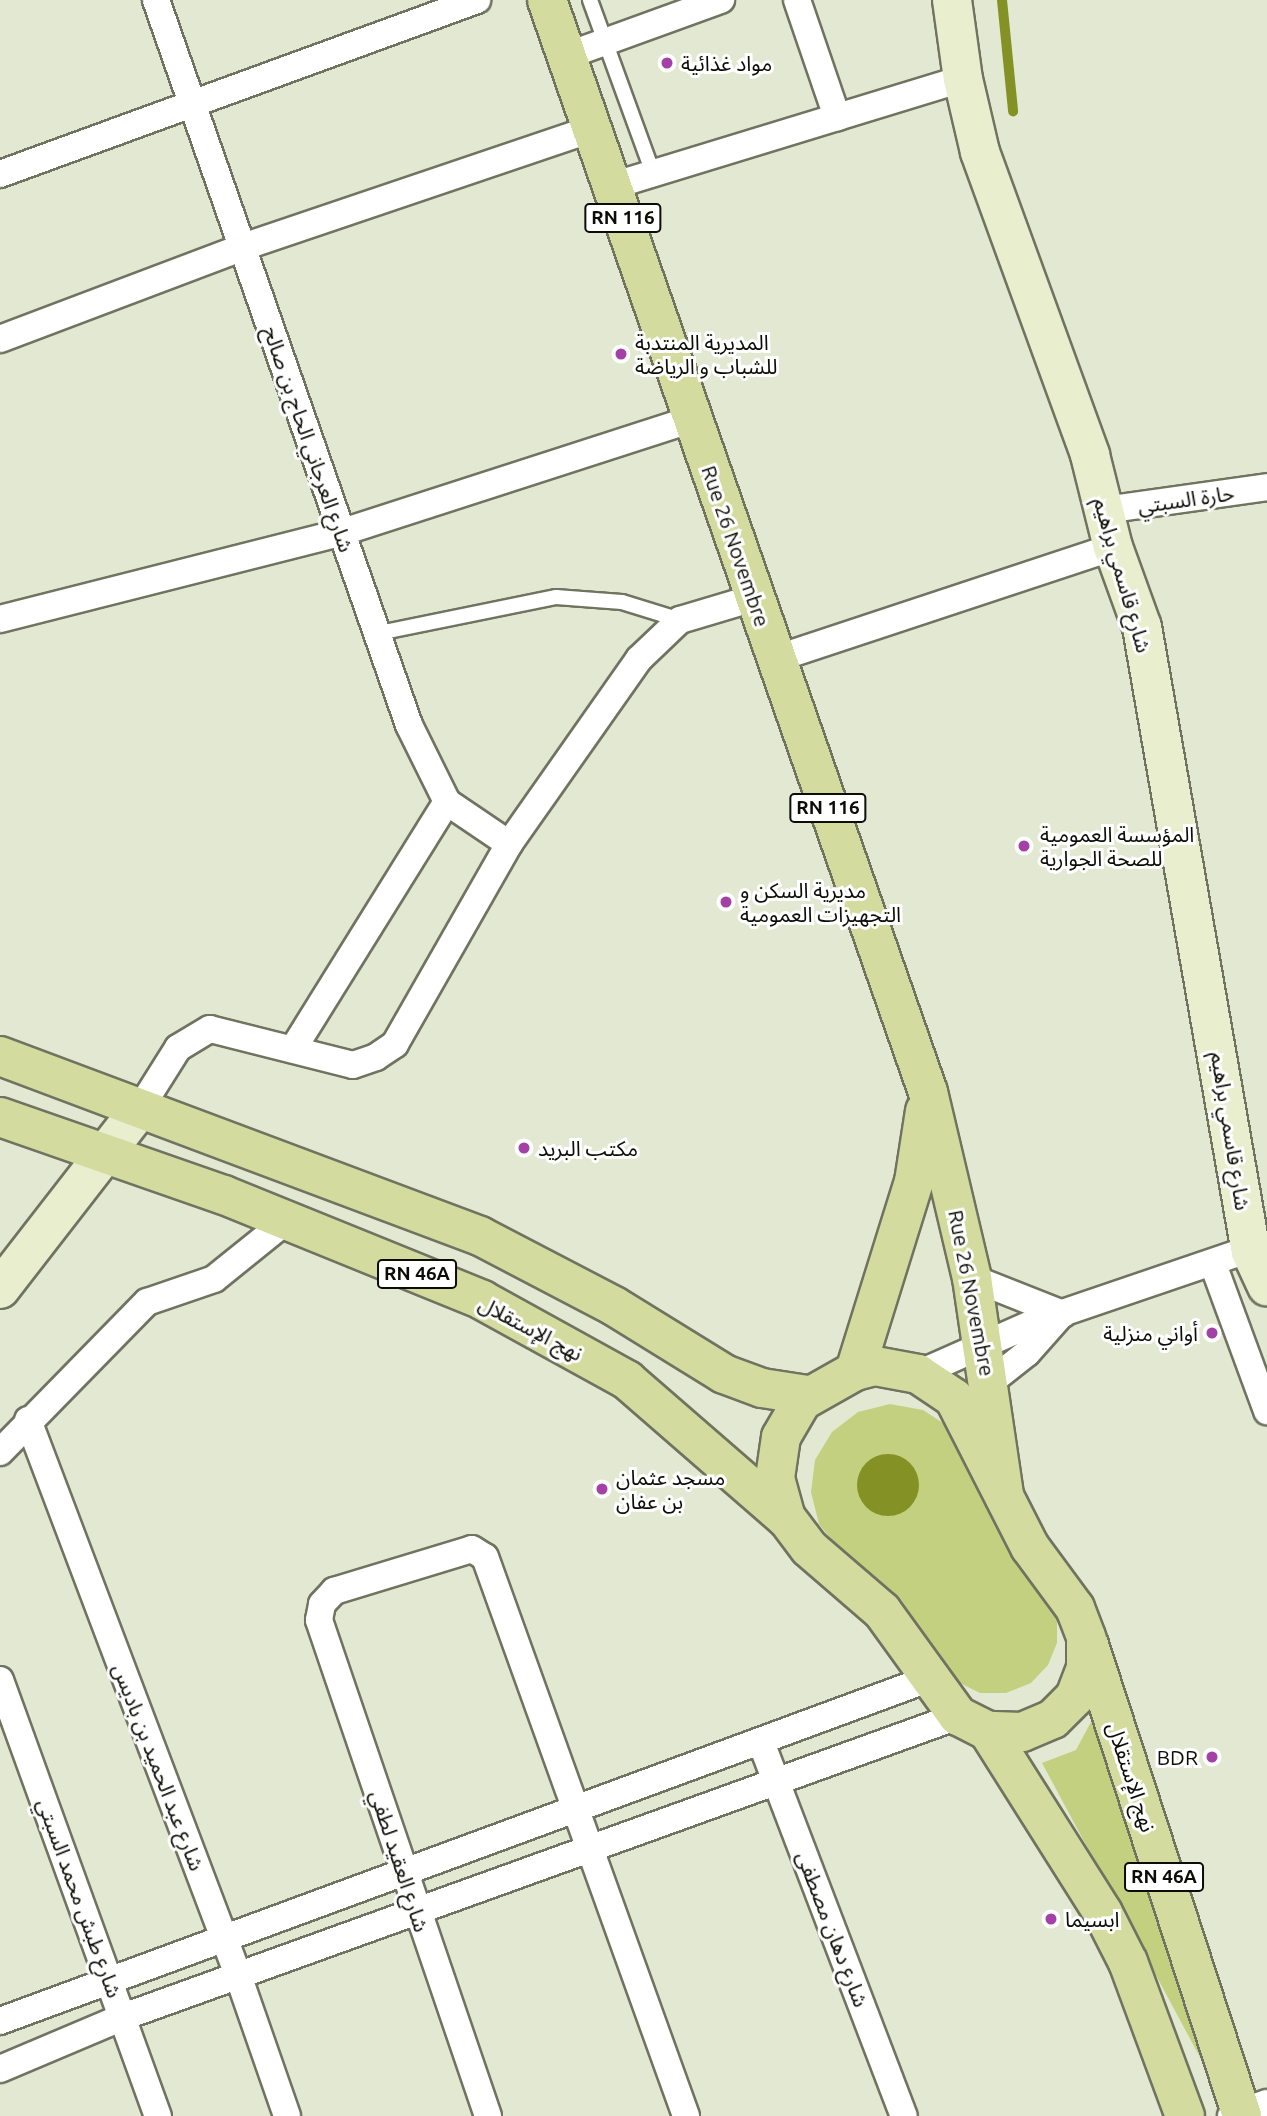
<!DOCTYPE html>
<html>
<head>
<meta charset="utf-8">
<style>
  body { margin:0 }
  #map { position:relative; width:1267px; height:2116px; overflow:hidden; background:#e3e8d2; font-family:Ubuntu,"Noto Sans Arabic",sans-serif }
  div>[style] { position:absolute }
  .green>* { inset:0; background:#c2d080 }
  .water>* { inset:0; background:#849125 }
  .round { border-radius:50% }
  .stream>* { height:10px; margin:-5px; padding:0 5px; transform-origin:5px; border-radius:5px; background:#849125 }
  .roads { filter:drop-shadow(2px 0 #707360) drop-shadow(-2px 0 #707360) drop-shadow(0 2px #707360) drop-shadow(0 -2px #707360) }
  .lane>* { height:14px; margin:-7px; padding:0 7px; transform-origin:7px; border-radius:7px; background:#fff }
  .street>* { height:26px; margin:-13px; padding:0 13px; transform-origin:13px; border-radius:13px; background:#fff }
  .secondary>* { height:38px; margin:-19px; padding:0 19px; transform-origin:19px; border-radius:19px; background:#e9eecf }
  .primary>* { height:38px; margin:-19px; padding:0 19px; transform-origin:19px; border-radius:19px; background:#d3dc9e }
  .dots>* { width:19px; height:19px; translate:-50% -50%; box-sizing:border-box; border:4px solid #fff; border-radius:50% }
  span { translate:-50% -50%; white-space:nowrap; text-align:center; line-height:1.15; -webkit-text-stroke:6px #fff; paint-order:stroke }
  .shield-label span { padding:2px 5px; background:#fff; border:2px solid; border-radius:5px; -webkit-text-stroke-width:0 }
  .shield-label { font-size:19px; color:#0c0d06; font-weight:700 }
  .poi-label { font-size:21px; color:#0c0d06 }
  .left { translate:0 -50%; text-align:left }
  .right { translate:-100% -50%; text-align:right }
  .street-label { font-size:21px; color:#0c0d06 }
</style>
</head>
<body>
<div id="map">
  <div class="green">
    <div style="clip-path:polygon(890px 1404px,923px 1410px,952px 1429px,1048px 1596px,1057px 1618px,1057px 1643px,1048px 1665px,1031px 1683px,1006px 1693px,980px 1693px,956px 1681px,895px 1597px,838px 1548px,819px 1524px,811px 1492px,815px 1460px,832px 1432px,858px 1412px)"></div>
    <div style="clip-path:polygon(1092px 1720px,1231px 2085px,1217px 2089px,1042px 1763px,1076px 1750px)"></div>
  </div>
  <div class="water">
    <div class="round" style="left:857px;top:1454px;width:62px;height:62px"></div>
  </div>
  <div class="stream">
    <div style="left:1002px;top:0;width:112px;rotate:84.3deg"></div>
  </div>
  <div class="roads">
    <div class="lane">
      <div style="left:590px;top:0;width:184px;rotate:70deg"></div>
      <div style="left:379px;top:633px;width:181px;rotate:-11.5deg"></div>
      <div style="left:556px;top:597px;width:66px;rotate:4.3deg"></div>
      <div style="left:622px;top:602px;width:61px;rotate:17.2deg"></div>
    </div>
    <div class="street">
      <div style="left:156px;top:0;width:768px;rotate:70.76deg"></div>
      <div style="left:409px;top:725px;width:86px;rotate:63.7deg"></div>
      <div style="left:447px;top:802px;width:75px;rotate:34.1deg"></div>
      <div style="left:797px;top:0;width:124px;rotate:71.1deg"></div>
      <div style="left:566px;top:56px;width:165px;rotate:-19.9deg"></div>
      <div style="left:0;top:174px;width:508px;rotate:-20.04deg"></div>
      <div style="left:612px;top:186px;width:367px;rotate:-17deg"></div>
      <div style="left:0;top:339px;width:260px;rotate:-20.7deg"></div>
      <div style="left:243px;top:247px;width:368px;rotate:-18.7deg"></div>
      <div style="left:1104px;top:510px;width:165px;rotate:-8deg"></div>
      <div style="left:0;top:619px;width:351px;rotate:-14.2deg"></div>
      <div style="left:340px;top:533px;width:371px;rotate:-17.9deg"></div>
      <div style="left:775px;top:659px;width:356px;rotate:-18.3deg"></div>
      <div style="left:293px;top:1049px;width:291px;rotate:-58.1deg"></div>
      <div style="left:139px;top:1110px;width:73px;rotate:-57.8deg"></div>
      <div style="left:178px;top:1048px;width:37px;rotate:-31deg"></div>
      <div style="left:210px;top:1029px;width:147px;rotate:14.1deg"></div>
      <div style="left:353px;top:1065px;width:24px;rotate:-19deg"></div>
      <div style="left:376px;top:1057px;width:23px;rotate:-34deg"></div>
      <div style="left:395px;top:1044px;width:230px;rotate:-60.3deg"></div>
      <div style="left:509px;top:844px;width:226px;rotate:-54.9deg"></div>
      <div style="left:639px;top:659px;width:57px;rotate:-43.6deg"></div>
      <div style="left:680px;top:620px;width:77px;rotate:-16.6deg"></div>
      <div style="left:1213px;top:1264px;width:157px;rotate:69.8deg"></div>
      <div style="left:972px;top:1278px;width:98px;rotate:21.6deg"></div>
      <div style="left:918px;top:1374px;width:126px;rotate:-23.9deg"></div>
      <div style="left:1033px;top:1323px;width:245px;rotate:-18.8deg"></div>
      <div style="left:989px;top:1383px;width:48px;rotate:-38.3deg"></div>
      <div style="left:1027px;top:1353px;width:48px;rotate:-48.4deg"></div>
      <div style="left:28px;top:1420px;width:593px;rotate:69.27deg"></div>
      <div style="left:238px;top:1975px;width:149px;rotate:70.8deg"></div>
      <div style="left:0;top:1452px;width:210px;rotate:-45.6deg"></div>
      <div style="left:147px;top:1302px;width:71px;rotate:-18.9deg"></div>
      <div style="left:214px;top:1279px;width:91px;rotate:-38.8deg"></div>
      <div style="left:0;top:1680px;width:464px;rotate:70.1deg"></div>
      <div style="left:761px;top:1742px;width:400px;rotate:69.1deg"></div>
      <div style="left:0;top:2021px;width:989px;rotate:-20.23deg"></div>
      <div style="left:0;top:2069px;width:134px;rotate:-22.9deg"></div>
      <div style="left:123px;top:2017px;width:888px;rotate:-19.82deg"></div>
      <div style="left:488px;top:2116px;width:524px;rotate:-108.82deg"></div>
      <div style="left:319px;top:1620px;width:16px;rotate:-79deg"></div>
      <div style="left:322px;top:1604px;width:18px;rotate:-47deg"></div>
      <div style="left:334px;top:1591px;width:144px;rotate:-16.9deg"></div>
      <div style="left:472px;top:1549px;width:15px;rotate:32deg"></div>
      <div style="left:485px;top:1557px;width:594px;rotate:70.22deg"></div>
      <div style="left:1231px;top:2116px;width:38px;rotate:-20deg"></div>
    </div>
    <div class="secondary">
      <div style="left:952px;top:0;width:80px;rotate:82.1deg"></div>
      <div style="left:963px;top:79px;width:75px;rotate:76.9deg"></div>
      <div style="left:980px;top:152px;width:322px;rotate:70deg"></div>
      <div style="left:1090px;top:455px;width:95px;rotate:76deg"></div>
      <div style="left:1113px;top:547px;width:85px;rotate:70.1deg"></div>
      <div style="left:1142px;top:627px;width:634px;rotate:80.11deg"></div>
      <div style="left:1251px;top:1252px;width:38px;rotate:65deg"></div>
      <div style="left:0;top:1289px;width:227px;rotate:-52.2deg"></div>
    </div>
    <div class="primary">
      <div style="left:547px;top:0;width:1157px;rotate:70.77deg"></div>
      <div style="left:928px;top:1092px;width:191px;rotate:76.7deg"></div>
      <div style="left:972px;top:1278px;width:220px;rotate:81.6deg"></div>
      <div style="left:0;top:1056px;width:513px;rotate:20.56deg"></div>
      <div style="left:480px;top:1236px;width:151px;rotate:27.6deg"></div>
      <div style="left:614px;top:1306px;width:129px;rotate:31.7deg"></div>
      <div style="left:724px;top:1374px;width:40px;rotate:20.2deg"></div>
      <div style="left:762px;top:1388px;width:46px;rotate:8.8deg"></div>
      <div style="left:0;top:1117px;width:237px;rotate:19.2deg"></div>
      <div style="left:224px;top:1195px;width:279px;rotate:22.1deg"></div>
      <div style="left:482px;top:1300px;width:166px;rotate:28.9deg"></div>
      <div style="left:627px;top:1380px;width:211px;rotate:41deg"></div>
      <div style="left:875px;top:1366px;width:44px;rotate:10.5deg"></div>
      <div style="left:918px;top:1374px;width:43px;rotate:33.7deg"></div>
      <div style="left:954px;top:1398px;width:167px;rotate:63deg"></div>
      <div style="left:1030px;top:1547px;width:76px;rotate:53.6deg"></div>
      <div style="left:1075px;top:1608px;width:31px;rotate:69deg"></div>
      <div style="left:1086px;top:1637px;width:31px;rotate:90deg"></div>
      <div style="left:1086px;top:1668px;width:31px;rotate:111deg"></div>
      <div style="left:1075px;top:1697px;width:31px;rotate:135deg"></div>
      <div style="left:1053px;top:1719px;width:34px;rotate:157deg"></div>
      <div style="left:1022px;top:1732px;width:34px;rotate:-178deg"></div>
      <div style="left:988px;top:1731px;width:34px;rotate:-153deg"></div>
      <div style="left:958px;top:1716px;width:130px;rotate:-125.9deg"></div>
      <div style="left:882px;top:1611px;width:96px;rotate:-139.2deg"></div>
      <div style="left:809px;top:1548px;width:38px;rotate:-127deg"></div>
      <div style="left:786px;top:1518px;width:41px;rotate:-105.4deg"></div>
      <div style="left:775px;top:1478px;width:41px;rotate:-81.7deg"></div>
      <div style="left:781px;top:1437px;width:42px;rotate:-59.7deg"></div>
      <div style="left:802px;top:1401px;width:61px;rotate:-29.5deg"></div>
      <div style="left:855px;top:1371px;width:21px;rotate:-14deg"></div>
      <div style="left:855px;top:1371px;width:198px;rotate:-72.7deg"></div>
      <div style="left:914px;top:1182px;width:72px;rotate:-81.2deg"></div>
      <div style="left:1089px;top:1645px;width:495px;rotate:72deg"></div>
      <div style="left:988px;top:1731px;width:215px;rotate:57.7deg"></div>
      <div style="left:1103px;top:1913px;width:55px;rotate:63deg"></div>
      <div style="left:1128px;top:1962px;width:164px;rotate:69.7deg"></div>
    </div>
  </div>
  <div class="dots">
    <div style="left:667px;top:63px;background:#a441a7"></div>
    <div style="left:621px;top:354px;background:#a441a7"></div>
    <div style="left:1024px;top:846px;background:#a441a7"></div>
    <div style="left:726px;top:902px;background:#a441a7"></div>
    <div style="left:524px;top:1148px;background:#a441a7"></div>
    <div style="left:1212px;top:1333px;background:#a441a7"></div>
    <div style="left:602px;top:1489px;background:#a441a7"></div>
    <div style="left:1212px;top:1757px;background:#a441a7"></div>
    <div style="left:1051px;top:1919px;background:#a441a7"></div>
  </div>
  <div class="shield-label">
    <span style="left:623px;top:218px">RN 116</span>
    <span style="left:828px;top:808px">RN 116</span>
    <span style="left:417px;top:1274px">RN 46A</span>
    <span style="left:1164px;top:1877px">RN 46A</span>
  </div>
  <div class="poi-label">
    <span class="left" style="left:681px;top:63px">مواد غذائية</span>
    <span class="left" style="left:635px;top:354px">المديرية المنتدبة<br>للشباب و الرياضة</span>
    <span class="left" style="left:1040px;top:846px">المؤسسة العمومية<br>للصحة الجوارية</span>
    <span class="left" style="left:740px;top:902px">مديرية السكن و<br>التجهيزات العمومية</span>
    <span class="left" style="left:538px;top:1148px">مكتب البريد</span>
    <span class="right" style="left:1198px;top:1333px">أواني منزلية</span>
    <span class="left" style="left:616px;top:1489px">مسجد عثمان<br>بن عفان</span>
    <span class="right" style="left:1198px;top:1757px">BDR</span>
    <span class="left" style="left:1065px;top:1919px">ابسيما</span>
  </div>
  <div class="street-label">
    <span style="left:309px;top:439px;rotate:71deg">شارع العرجاني الحاج بن صالح</span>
    <span style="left:1186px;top:499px;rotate:-8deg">حارة السبتي</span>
    <span style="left:736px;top:546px;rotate:71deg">Rue 26 Novembre</span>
    <span style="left:1123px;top:575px;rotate:74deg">شارع قاسمي براهيم</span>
    <span style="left:1231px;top:1131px;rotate:81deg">شارع قاسمي براهيم</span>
    <span style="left:972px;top:1293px;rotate:79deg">Rue 26 Novembre</span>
    <span style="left:531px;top:1328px;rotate:28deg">نهج الإستقلال</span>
    <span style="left:159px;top:1767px;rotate:69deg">شارع عبد الحميد بن باديس</span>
    <span style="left:1132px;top:1777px;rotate:72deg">نهج الإستقلال</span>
    <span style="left:400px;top:1861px;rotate:72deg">شارع العقيد لطفي</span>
    <span style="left:80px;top:1898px;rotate:70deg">شارع طبش محمد السبتي</span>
    <span style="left:833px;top:1929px;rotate:69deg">شارع دهان مصطفى</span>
  </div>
</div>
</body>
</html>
